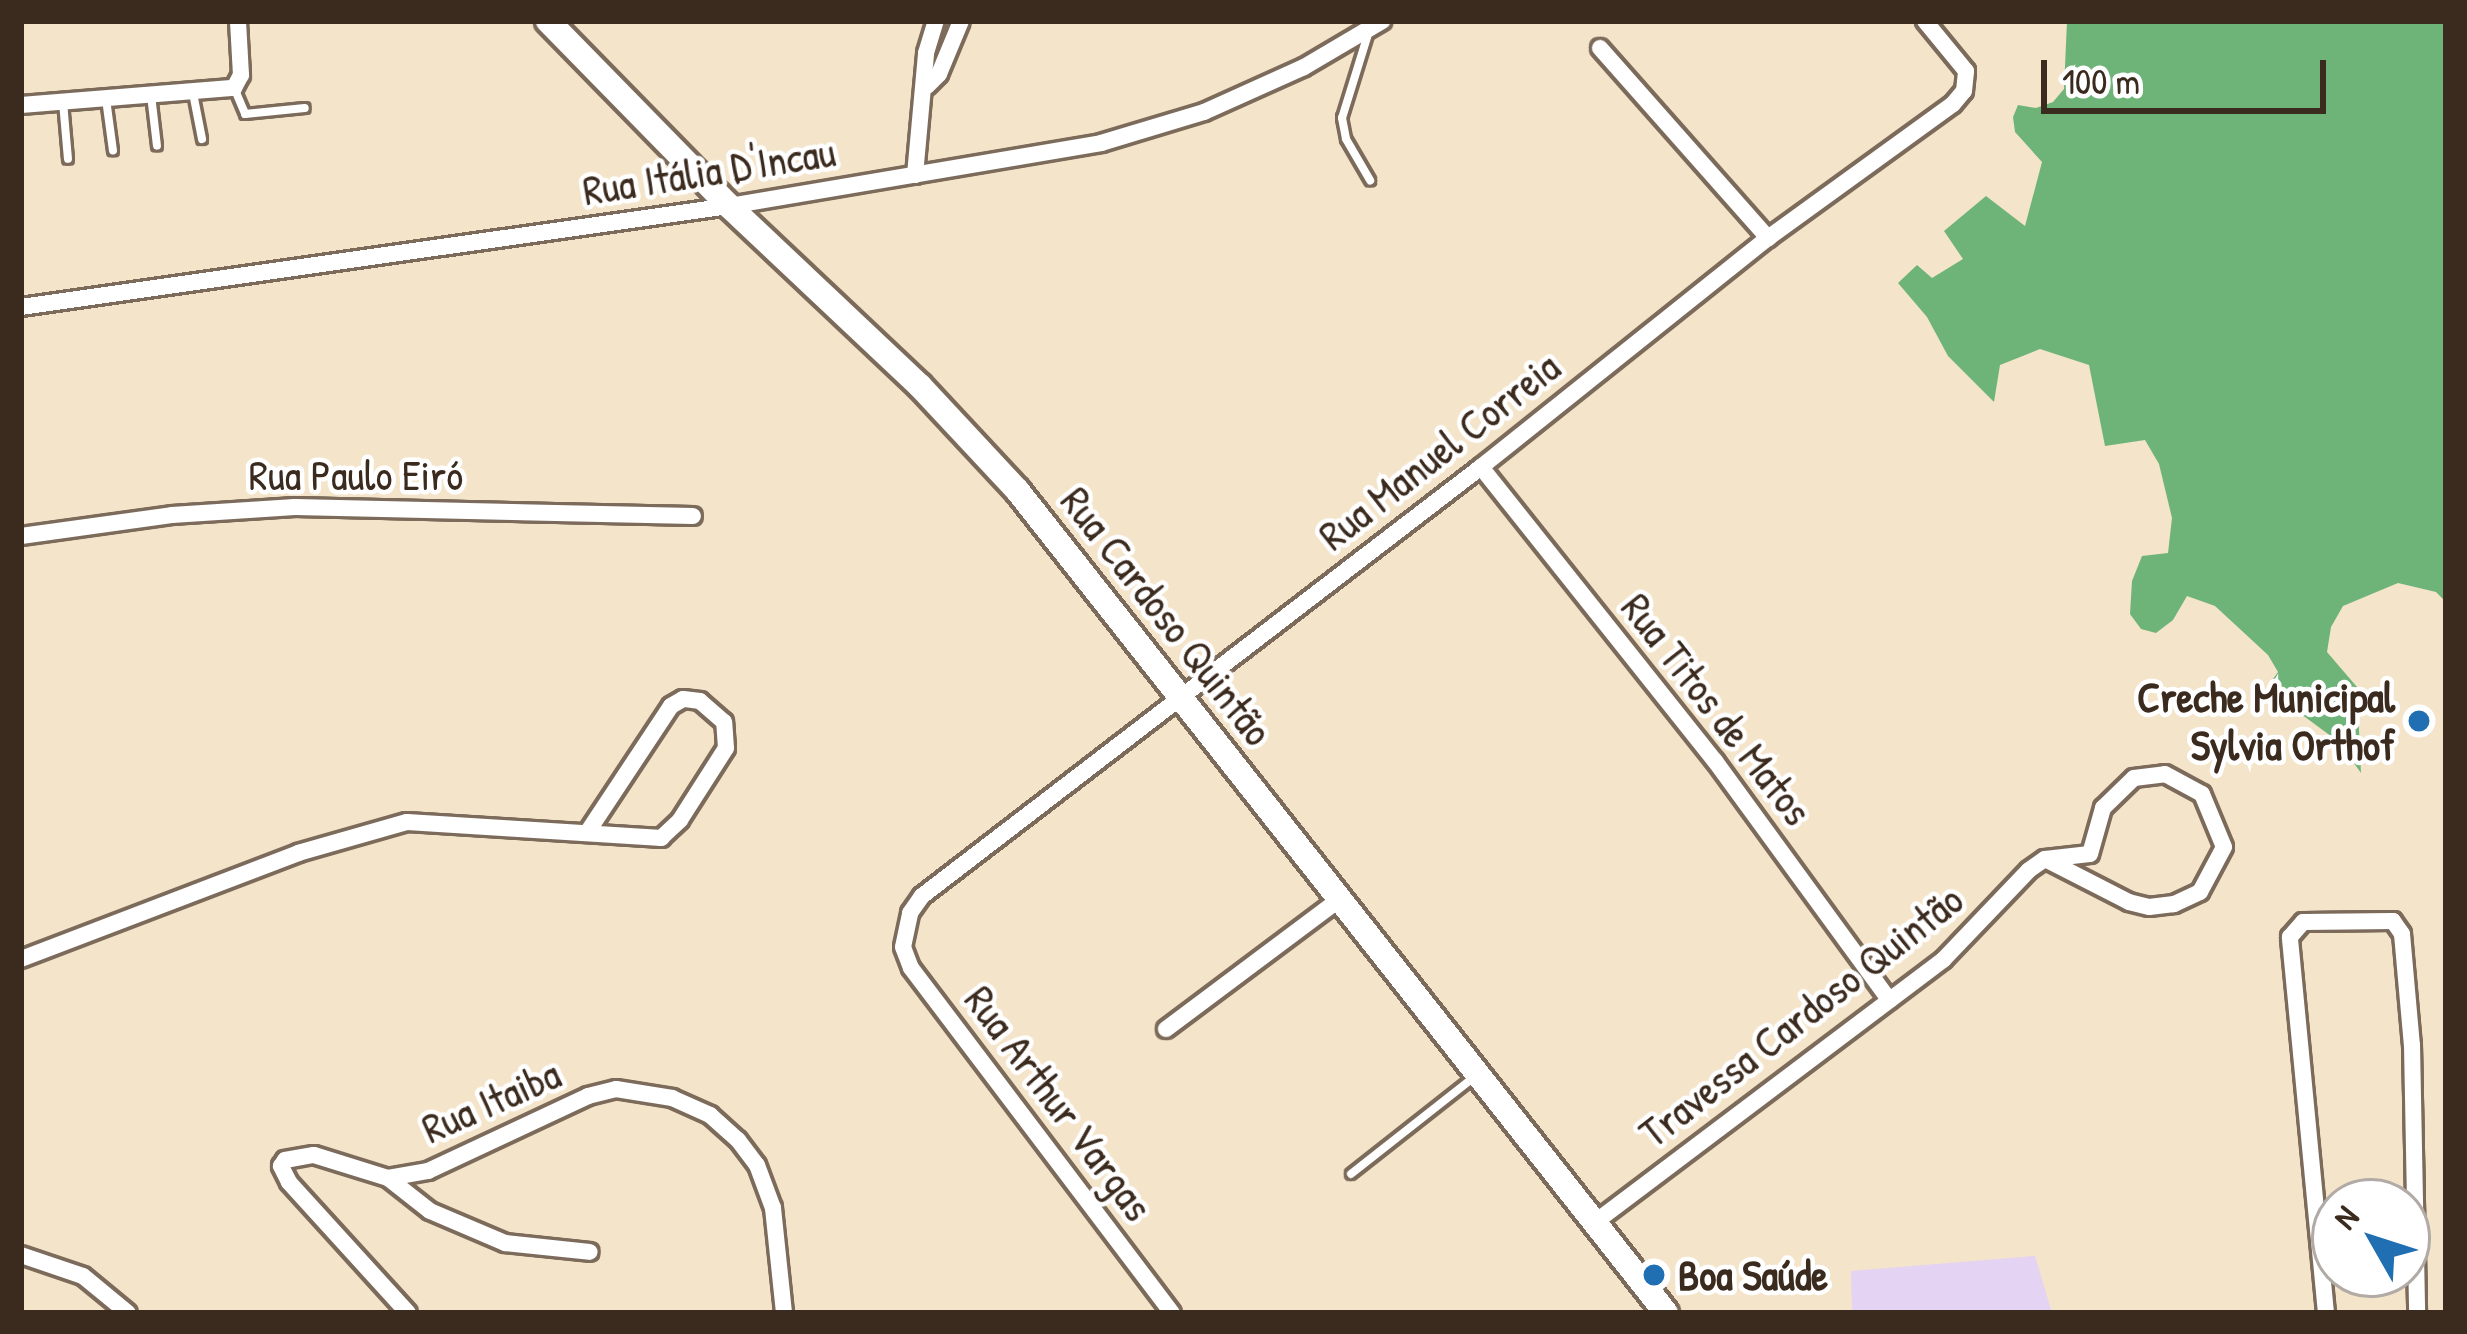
<!DOCTYPE html>
<html>
<head>
<meta charset="utf-8">
<style>
  body { margin:0 }
  #map { position:relative; width:2467px; height:1334px; overflow:hidden; background:#f4e4ca; font-family:"Patrick Hand",sans-serif }
  div>[style] { position:absolute }
  .built>* { inset:0; background:#e4d3f2 }
  .forest>* { inset:0; background:#6eb479 }
  .roads { filter:drop-shadow(3px 0 #7c6b5a) drop-shadow(-3px 0 #7c6b5a) drop-shadow(0 3px #7c6b5a) drop-shadow(0 -3px #7c6b5a) }
  .lane>* { height:8px; margin:-4px; padding:0 4px; transform-origin:4px; border-radius:4px; background:#fff }
  .street>* { height:16px; margin:-8px; padding:0 8px; transform-origin:8px; border-radius:8px; background:#fff }
  .secondary>* { height:24px; margin:-12px; padding:0 12px; transform-origin:12px; border-radius:12px; background:#fff }
  .dots>* { width:33px; height:33px; translate:-50% -50%; box-sizing:border-box; border:6px solid #fff; border-radius:50% }
  span { translate:-50% -50%; white-space:nowrap; text-align:center; line-height:1.15; -webkit-text-stroke:9px #fff; paint-order:stroke }
  .street-label { font-size:42px; color:#3b2a1e }
  .poi-label { font-size:42px; color:#3b2a1e; font-weight:700 }
  .right { translate:-100% -50%; text-align:right }
  .left { translate:0 -50%; text-align:left }
  .frame { position:absolute; inset:0; border:24px solid #3b2a1e; pointer-events:none }
  .north { position:absolute; left:2311px; top:1178px; width:120px; height:120px; box-sizing:border-box; background:#fff; border:3px solid #b1aaa5; border-radius:50%; rotate:309deg; font-size:33px; font-weight:700; line-height:48px; text-align:center; color:#3b2a1e }
  .north::after { content:''; display:block; margin:auto; width:42px; height:54px; background:#1f6fb2; clip-path:polygon(50% 0,100% 100%,50% 72%,0 100%) }
  .scale { position:absolute; left:2041px; top:60px; width:285px; height:54px; box-sizing:border-box; border:6px solid #3b2a1e; border-top:0; padding-left:15px; font-size:36px; line-height:42px; white-space:nowrap; color:#3b2a1e; -webkit-text-stroke:9px #fff; paint-order:stroke }
</style>
</head>
<body>
<div id="map">
  <div class="built">
    <div style="clip-path:polygon(2035px 1256px,2052px 1313px,1852px 1313px,1851px 1271px)"></div>
  </div>
  <div class="forest">
    <div style="clip-path:polygon(2067px 21px,2446px 21px,2446px 602px,2436px 592px,2398px 583px,2343px 606px,2331px 627px,2327px 652px,2357px 687px,2361px 773px,2339px 742px,2275px 695px,2270px 683px,2278px 672px,2268px 655px,2215px 606px,2187px 596px,2173px 620px,2156px 633px,2141px 629px,2130px 614px,2132px 581px,2142px 556px,2168px 553px,2172px 518px,2159px 464px,2145px 440px,2105px 446px,2089px 365px,2040px 349px,2000px 365px,1994px 402px,1948px 356px,1927px 317px,1898px 283px,1917px 265px,1932px 278px,1963px 259px,1944px 231px,1986px 196px,2025px 226px,2042px 162px,2015px 132px,2013px 117px,2018px 105px,2036px 108px,2053px 102px,2064px 89px)"></div>
  </div>
  <div class="roads">
    <div class="lane">
      <div style="left:1369px;top:31px;width:91px;rotate:107.2deg"></div>
      <div style="left:1342px;top:118px;width:21px;rotate:79deg"></div>
      <div style="left:1346px;top:139px;width:48px;rotate:59.7deg"></div>
      <div style="left:235px;top:90px;width:26px;rotate:67deg"></div>
      <div style="left:245px;top:114px;width:60px;rotate:-5.7deg"></div>
      <div style="left:193px;top:93px;width:47px;rotate:78.9deg"></div>
      <div style="left:151px;top:95px;width:51px;rotate:83.3deg"></div>
      <div style="left:106px;top:99px;width:52px;rotate:82.3deg"></div>
      <div style="left:63px;top:102px;width:57px;rotate:85deg"></div>
      <div style="left:1351px;top:1174px;width:155px;rotate:-38.2deg"></div>
    </div>
    <div class="street">
      <div style="left:1600px;top:48px;width:254px;rotate:48.5deg"></div>
      <div style="left:927px;top:86px;width:17px;rotate:-45deg"></div>
      <div style="left:939px;top:74px;width:57px;rotate:-67.5deg"></div>
      <div style="left:21px;top:105px;width:214px;rotate:-4.6deg"></div>
      <div style="left:234px;top:88px;width:15px;rotate:-62deg"></div>
      <div style="left:241px;top:75px;width:54px;rotate:-93.2deg"></div>
      <div style="left:915px;top:175px;width:122px;rotate:-84.8deg"></div>
      <div style="left:926px;top:53px;width:34px;rotate:-73deg"></div>
      <div style="left:21px;top:307px;width:715px;rotate:-8.12deg"></div>
      <div style="left:729px;top:206px;width:377px;rotate:-9.6deg"></div>
      <div style="left:1101px;top:143px;width:108px;rotate:-16.8deg"></div>
      <div style="left:1204px;top:112px;width:110px;rotate:-24.2deg"></div>
      <div style="left:1304px;top:67px;width:91px;rotate:-30.5deg"></div>
      <div style="left:1481px;top:467px;width:376px;rotate:51.5deg"></div>
      <div style="left:1715px;top:761px;width:296px;rotate:53.9deg"></div>
      <div style="left:21px;top:536px;width:152px;rotate:-7.9deg"></div>
      <div style="left:172px;top:515px;width:123px;rotate:-3.7deg"></div>
      <div style="left:295px;top:507px;width:398px;rotate:1.3deg"></div>
      <div style="left:21px;top:959px;width:297px;rotate:-20.9deg"></div>
      <div style="left:298px;top:853px;width:113px;rotate:-15.9deg"></div>
      <div style="left:407px;top:822px;width:255px;rotate:3.6deg"></div>
      <div style="left:661px;top:838px;width:26px;rotate:-43deg"></div>
      <div style="left:680px;top:820px;width:85px;rotate:-57.4deg"></div>
      <div style="left:726px;top:748px;width:26px;rotate:-94deg"></div>
      <div style="left:724px;top:722px;width:32px;rotate:-139deg"></div>
      <div style="left:700px;top:701px;width:17px;rotate:-173deg"></div>
      <div style="left:683px;top:699px;width:14px;rotate:150deg"></div>
      <div style="left:671px;top:706px;width:152px;rotate:123.5deg"></div>
      <div style="left:1166px;top:1029px;width:217px;rotate:-36.8deg"></div>
      <div style="left:388px;top:1178px;width:53px;rotate:38.2deg"></div>
      <div style="left:430px;top:1211px;width:82px;rotate:23.1deg"></div>
      <div style="left:505px;top:1243px;width:85px;rotate:6deg"></div>
      <div style="left:1594px;top:1223px;width:437px;rotate:-37deg"></div>
      <div style="left:1943px;top:960px;width:124px;rotate:-46.3deg"></div>
      <div style="left:2029px;top:870px;width:19px;rotate:-35deg"></div>
      <div style="left:2045px;top:859px;width:45px;rotate:-6.3deg"></div>
      <div style="left:2090px;top:854px;width:48px;rotate:-74.2deg"></div>
      <div style="left:2103px;top:808px;width:43px;rotate:-44.1deg"></div>
      <div style="left:2134px;top:778px;width:31px;rotate:-7deg"></div>
      <div style="left:2165px;top:774px;width:42px;rotate:28.4deg"></div>
      <div style="left:2202px;top:794px;width:57px;rotate:67.5deg"></div>
      <div style="left:2224px;top:847px;width:51px;rotate:118.1deg"></div>
      <div style="left:2200px;top:892px;width:29px;rotate:155deg"></div>
      <div style="left:2174px;top:904px;width:25px;rotate:173deg"></div>
      <div style="left:2149px;top:907px;width:21px;rotate:-166deg"></div>
      <div style="left:2129px;top:902px;width:94px;rotate:-152.9deg"></div>
      <div style="left:21px;top:1255px;width:65px;rotate:18.7deg"></div>
      <div style="left:83px;top:1276px;width:58px;rotate:39.4deg"></div>
      <div style="left:408px;top:1313px;width:177px;rotate:-132.3deg"></div>
      <div style="left:289px;top:1182px;width:18px;rotate:-117deg"></div>
      <div style="left:281px;top:1166px;width:7px;rotate:-56deg"></div>
      <div style="left:285px;top:1160px;width:29px;rotate:-10deg"></div>
      <div style="left:314px;top:1155px;width:77px;rotate:17.3deg"></div>
      <div style="left:388px;top:1178px;width:41px;rotate:-9.9deg"></div>
      <div style="left:428px;top:1171px;width:177px;rotate:-25.1deg"></div>
      <div style="left:588px;top:1096px;width:29px;rotate:-14deg"></div>
      <div style="left:616px;top:1089px;width:57px;rotate:9.1deg"></div>
      <div style="left:672px;top:1098px;width:42px;rotate:24.1deg"></div>
      <div style="left:710px;top:1115px;width:38px;rotate:42deg"></div>
      <div style="left:738px;top:1140px;width:31px;rotate:53deg"></div>
      <div style="left:757px;top:1165px;width:46px;rotate:69.6deg"></div>
      <div style="left:773px;top:1208px;width:106px;rotate:84deg"></div>
      <div style="left:1172px;top:1313px;width:433px;rotate:-127.1deg"></div>
      <div style="left:911px;top:968px;width:22px;rotate:-111deg"></div>
      <div style="left:903px;top:947px;width:35px;rotate:-78deg"></div>
      <div style="left:910px;top:913px;width:21px;rotate:-55deg"></div>
      <div style="left:922px;top:896px;width:705px;rotate:-37.5deg"></div>
      <div style="left:1481px;top:467px;width:367px;rotate:-38.6deg"></div>
      <div style="left:1768px;top:238px;width:228px;rotate:-35.9deg"></div>
      <div style="left:1953px;top:104px;width:17px;rotate:-50deg"></div>
      <div style="left:1964px;top:91px;width:20px;rotate:-84deg"></div>
      <div style="left:1966px;top:71px;width:65px;rotate:-129.4deg"></div>
      <div style="left:2326px;top:1313px;width:378px;rotate:-95.5deg"></div>
      <div style="left:2290px;top:937px;width:20px;rotate:-49deg"></div>
      <div style="left:2303px;top:922px;width:90px;rotate:-0.6deg"></div>
      <div style="left:2393px;top:921px;width:16px;rotate:55deg"></div>
      <div style="left:2402px;top:934px;width:111px;rotate:84.9deg"></div>
      <div style="left:2412px;top:1045px;width:268px;rotate:88.9deg"></div>
    </div>
    <div class="secondary">
      <div style="left:548px;top:21px;width:259px;rotate:45.6deg"></div>
      <div style="left:729px;top:206px;width:262px;rotate:43.3deg"></div>
      <div style="left:920px;top:386px;width:142px;rotate:47deg"></div>
      <div style="left:1017px;top:490px;width:1048px;rotate:51.74deg"></div>
    </div>
  </div>
  <div class="dots">
    <div style="left:2419px;top:721px;background:#1f6fb2"></div>
    <div style="left:1654px;top:1275px;background:#1f6fb2"></div>
  </div>
  <div class="street-label">
    <span style="left:709px;top:171px;rotate:-9deg">Rua Itália D'Incau</span>
    <span style="left:1439px;top:451px;rotate:-38deg">Rua Manuel Correia</span>
    <span style="left:356px;top:475px">Rua Paulo Eiró</span>
    <span style="left:1167px;top:616px;rotate:52deg">Rua Cardoso Quintão</span>
    <span style="left:1717px;top:709px;rotate:52deg">Rua Titos de Matos</span>
    <span style="left:1801px;top:1016px;rotate:-38deg">Travessa Cardoso Quintão</span>
    <span style="left:491px;top:1101px;rotate:-24deg">Rua Itaiba</span>
    <span style="left:1059px;top:1103px;rotate:53deg">Rua Arthur Vargas</span>
  </div>
  <div class="poi-label">
    <span class="right" style="left:2395px;top:721px">Creche Municipal<br>Sylvia Orthof</span>
    <span class="left" style="left:1678px;top:1275px">Boa Saúde</span>
  </div>
  <div class="frame"></div>
  <div class="north">N</div>
  <div class="scale">100 m</div>
</div>
</body>
</html>
